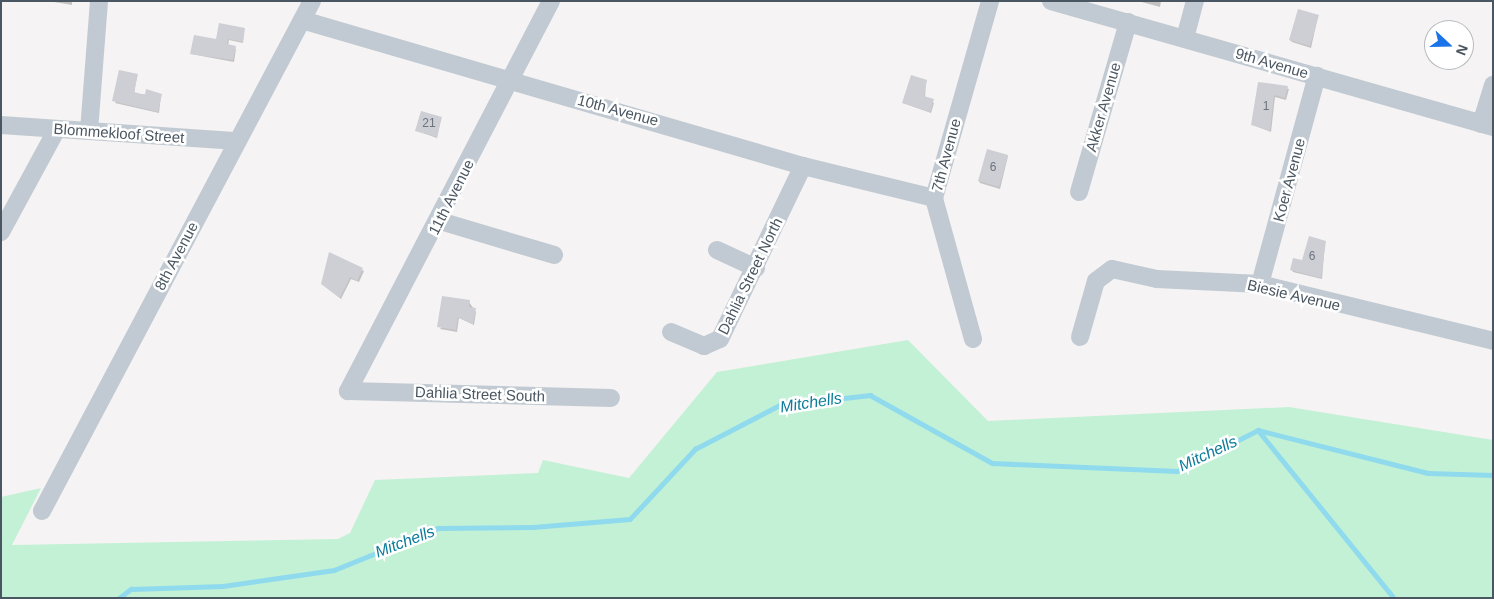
<!DOCTYPE html>
<html>
<head>
<meta charset="utf-8">
<style>
  body { margin:0 }
  #map { position:relative; width:1494px; height:599px; overflow:hidden; background:#f5f3f3; font-family:Arial,sans-serif }
  div>[style] { position:absolute }
  .green>* { inset:0; background:#c3f1d5 }
  .shadow>* { inset:0; background:#0003 }
  .stream>* { height:4.5px; margin:-2.25px; padding:0 2.25px; transform-origin:2.25px; border-radius:2.25px; background:#90daee }
  .building>* { inset:0; background:#cdcfd5 }
  .minor>* { height:18px; margin:-9px; padding:0 9px; transform-origin:9px; border-radius:9px; background:#c1cad2 }
  span { translate:-50% -50%; white-space:nowrap; text-align:center; line-height:1.15; -webkit-text-stroke:5px #fff; paint-order:stroke }
  .number-label { font-size:12px; color:#6b747e }
  .number-label span { -webkit-text-stroke-width:0 }
  .street-label { font-size:15px; color:#4a5661 }
  .water-label { font-size:16px; color:#0c7c9b; font-style:italic }
  .frame { position:absolute; inset:0; border:2px solid #4a5661; pointer-events:none }
  .north { position:absolute; left:1424px; top:20px; width:50px; height:50px; box-sizing:border-box; background:#fff; border:1px solid #b7bbc0; border-radius:50%; rotate:111deg; font-size:14px; font-weight:700; line-height:20px; text-align:center; color:#4a5661 }
  .north::after { content:''; display:block; margin:auto; width:18px; height:22px; background:#1a73e8; clip-path:polygon(50% 0,100% 100%,50% 72%,0 100%) }
</style>
</head>
<body>
<div id="map">
  <div class="green">
    <div style="clip-path:polygon(908px 340px,988px 421px,1289px 407px,1493px 440px,1493px 598px,1px 598px,1px 497px,41px 488px,12px 545px,338px 539px,350px 533px,375px 480px,538px 473px,543px 460px,629px 478px,717px 372px)"></div>
  </div>
  <div class="shadow">
    <div style="clip-path:polygon(72px 1px,72px 5px,54px 2px,54px 1px)"></div>
    <div style="clip-path:polygon(1138px 1px,1161px 1px,1160px 7px)"></div>
    <div style="clip-path:polygon(1318px 16px,1311px 48px,1292px 42px,1290px 40px)"></div>
    <div style="clip-path:polygon(244px 30px,243px 43px,229px 40px,228px 46px,236px 49px,234px 62px,191px 54px)"></div>
    <div style="clip-path:polygon(137px 76px,134px 94px,161px 95px,159px 113px,115px 103px)"></div>
    <div style="clip-path:polygon(926px 81px,925px 98px,934px 103px,931px 113px,903px 103px)"></div>
    <div style="clip-path:polygon(1259px 83px,1289px 89px,1286px 100px,1275px 97px,1271px 132px,1253px 125px)"></div>
    <div style="clip-path:polygon(441px 118px,437px 138px,417px 131px)"></div>
    <div style="clip-path:polygon(1008px 156px,1000px 189px,980px 183px,979px 181px)"></div>
    <div style="clip-path:polygon(1325px 242px,1322px 279px,1293px 272px,1291px 269px)"></div>
    <div style="clip-path:polygon(330px 254px,364px 271px,359px 282px,351px 279px,341px 299px,322px 284px)"></div>
    <div style="clip-path:polygon(469px 302px,476px 312px,474px 325px,459px 318px,457px 332px,440px 329px)"></div>
  </div>
  <div class="stream">
    <div style="left:1258px;top:430px;width:216px;rotate:51deg"></div>
    <div style="left:119px;top:598px;width:15px;rotate:-37deg"></div>
    <div style="left:131px;top:589px;width:92px;rotate:-1.9deg"></div>
    <div style="left:223px;top:586px;width:112px;rotate:-8.2deg"></div>
    <div style="left:334px;top:570px;width:112px;rotate:-22deg"></div>
    <div style="left:438px;top:528px;width:95px;rotate:-0.6deg"></div>
    <div style="left:533px;top:527px;width:97px;rotate:-4.7deg"></div>
    <div style="left:630px;top:519px;width:96px;rotate:-47.1deg"></div>
    <div style="left:695px;top:449px;width:96px;rotate:-27.4deg"></div>
    <div style="left:780px;top:405px;width:91px;rotate:-6.3deg"></div>
    <div style="left:870px;top:395px;width:140px;rotate:29.1deg"></div>
    <div style="left:992px;top:463px;width:185px;rotate:2.5deg"></div>
    <div style="left:1177px;top:471px;width:91px;rotate:-26.8deg"></div>
    <div style="left:1258px;top:430px;width:175px;rotate:14.2deg"></div>
    <div style="left:1428px;top:473px;width:65px;rotate:1.8deg"></div>
  </div>
  <div class="building">
    <div style="clip-path:polygon(1298px 9px,1319px 15px,1310px 46px,1289px 40px)"></div>
    <div style="clip-path:polygon(219px 23px,245px 28px,243px 42px,228px 39px,227px 44px,236px 46px,233px 60px,190px 54px,194px 35px,216px 39px)"></div>
    <div style="clip-path:polygon(119px 70px,138px 74px,134px 92px,145px 95px,146px 89px,162px 94px,158px 112px,112px 101px)"></div>
    <div style="clip-path:polygon(911px 75px,927px 80px,924px 96px,934px 99px,930px 112px,902px 103px)"></div>
    <div style="clip-path:polygon(1258px 82px,1288px 86px,1285px 98px,1274px 95px,1270px 131px,1251px 125px)"></div>
    <div style="clip-path:polygon(421px 111px,442px 117px,437px 137px,415px 131px)"></div>
    <div style="clip-path:polygon(987px 149px,1008px 155px,999px 187px,978px 181px)"></div>
    <div style="clip-path:polygon(1309px 236px,1326px 241px,1321px 278px,1290px 270px,1293px 258px,1302px 260px)"></div>
    <div style="clip-path:polygon(329px 252px,363px 268px,357px 281px,350px 277px,340px 298px,321px 284px)"></div>
    <div style="clip-path:polygon(442px 296px,470px 300px,469px 307px,476px 308px,473px 324px,458px 317px,456px 330px,437px 327px)"></div>
  </div>
  <div class="minor">
    <div style="left:551px;top:1px;width:440px;rotate:117.5deg"></div>
    <div style="left:348px;top:391px;width:263px;rotate:1.5deg"></div>
    <div style="left:1051px;top:1px;width:460px;rotate:15.9deg"></div>
    <div style="left:302px;top:20px;width:522px;rotate:16.25deg"></div>
    <div style="left:803px;top:166px;width:135px;rotate:13.7deg"></div>
    <div style="left:1185px;top:38px;width:38px;rotate:-75deg"></div>
    <div style="left:1481px;top:124px;width:41px;rotate:-72.9deg"></div>
    <div style="left:1px;top:125px;width:237px;rotate:3.9deg"></div>
    <div style="left:89px;top:131px;width:130px;rotate:-85.6deg"></div>
    <div style="left:1079px;top:192px;width:177px;rotate:-73.9deg"></div>
    <div style="left:440px;top:221px;width:119px;rotate:16.6deg"></div>
    <div style="left:1px;top:232px;width:117px;rotate:-61.5deg"></div>
    <div style="left:717px;top:250px;width:43px;rotate:24.8deg"></div>
    <div style="left:1260px;top:284px;width:216px;rotate:-74.7deg"></div>
    <div style="left:671px;top:332px;width:36px;rotate:23deg"></div>
    <div style="left:704px;top:346px;width:17px;rotate:-24deg"></div>
    <div style="left:720px;top:339px;width:192px;rotate:-64.4deg"></div>
    <div style="left:1080px;top:337px;width:58px;rotate:-74.1deg"></div>
    <div style="left:1096px;top:281px;width:20px;rotate:-37deg"></div>
    <div style="left:1112px;top:269px;width:46px;rotate:12.5deg"></div>
    <div style="left:1157px;top:279px;width:103px;rotate:2.8deg"></div>
    <div style="left:1260px;top:284px;width:240px;rotate:13.7deg"></div>
    <div style="left:973px;top:339px;width:146px;rotate:-105.5deg"></div>
    <div style="left:934px;top:198px;width:205px;rotate:-74.1deg"></div>
    <div style="left:42px;top:511px;width:577px;rotate:-62.1deg"></div>
  </div>
  <div class="number-label">
    <span style="left:1266px;top:107px">1</span>
    <span style="left:429px;top:124px">21</span>
    <span style="left:993px;top:168px">6</span>
    <span style="left:1312px;top:257px">6</span>
  </div>
  <div class="street-label">
    <span style="left:1272px;top:63px;rotate:16deg">9th Avenue</span>
    <span style="left:1103px;top:107px;rotate:-74deg">Akker Avenue</span>
    <span style="left:618px;top:110px;rotate:15deg">10th Avenue</span>
    <span style="left:119px;top:133px;rotate:4deg">Blommekloof Street</span>
    <span style="left:946px;top:155px;rotate:-75deg">7th Avenue</span>
    <span style="left:1289px;top:180px;rotate:-75deg">Koer Avenue</span>
    <span style="left:451px;top:197px;rotate:-63deg">11th Avenue</span>
    <span style="left:176px;top:256px;rotate:-62deg">8th Avenue</span>
    <span style="left:750px;top:276px;rotate:-64deg">Dahlia Street North</span>
    <span style="left:1294px;top:295px;rotate:13deg">Biesie Avenue</span>
    <span style="left:480px;top:394px;rotate:2deg">Dahlia Street South</span>
  </div>
  <div class="water-label">
    <span style="left:811px;top:403px;rotate:-9deg">Mitchells</span>
    <span style="left:1208px;top:454px;rotate:-25deg">Mitchells</span>
    <span style="left:405px;top:542px;rotate:-21deg">Mitchells</span>
  </div>
  <div class="frame"></div>
  <div class="north">N</div>
</div>
</body>
</html>
